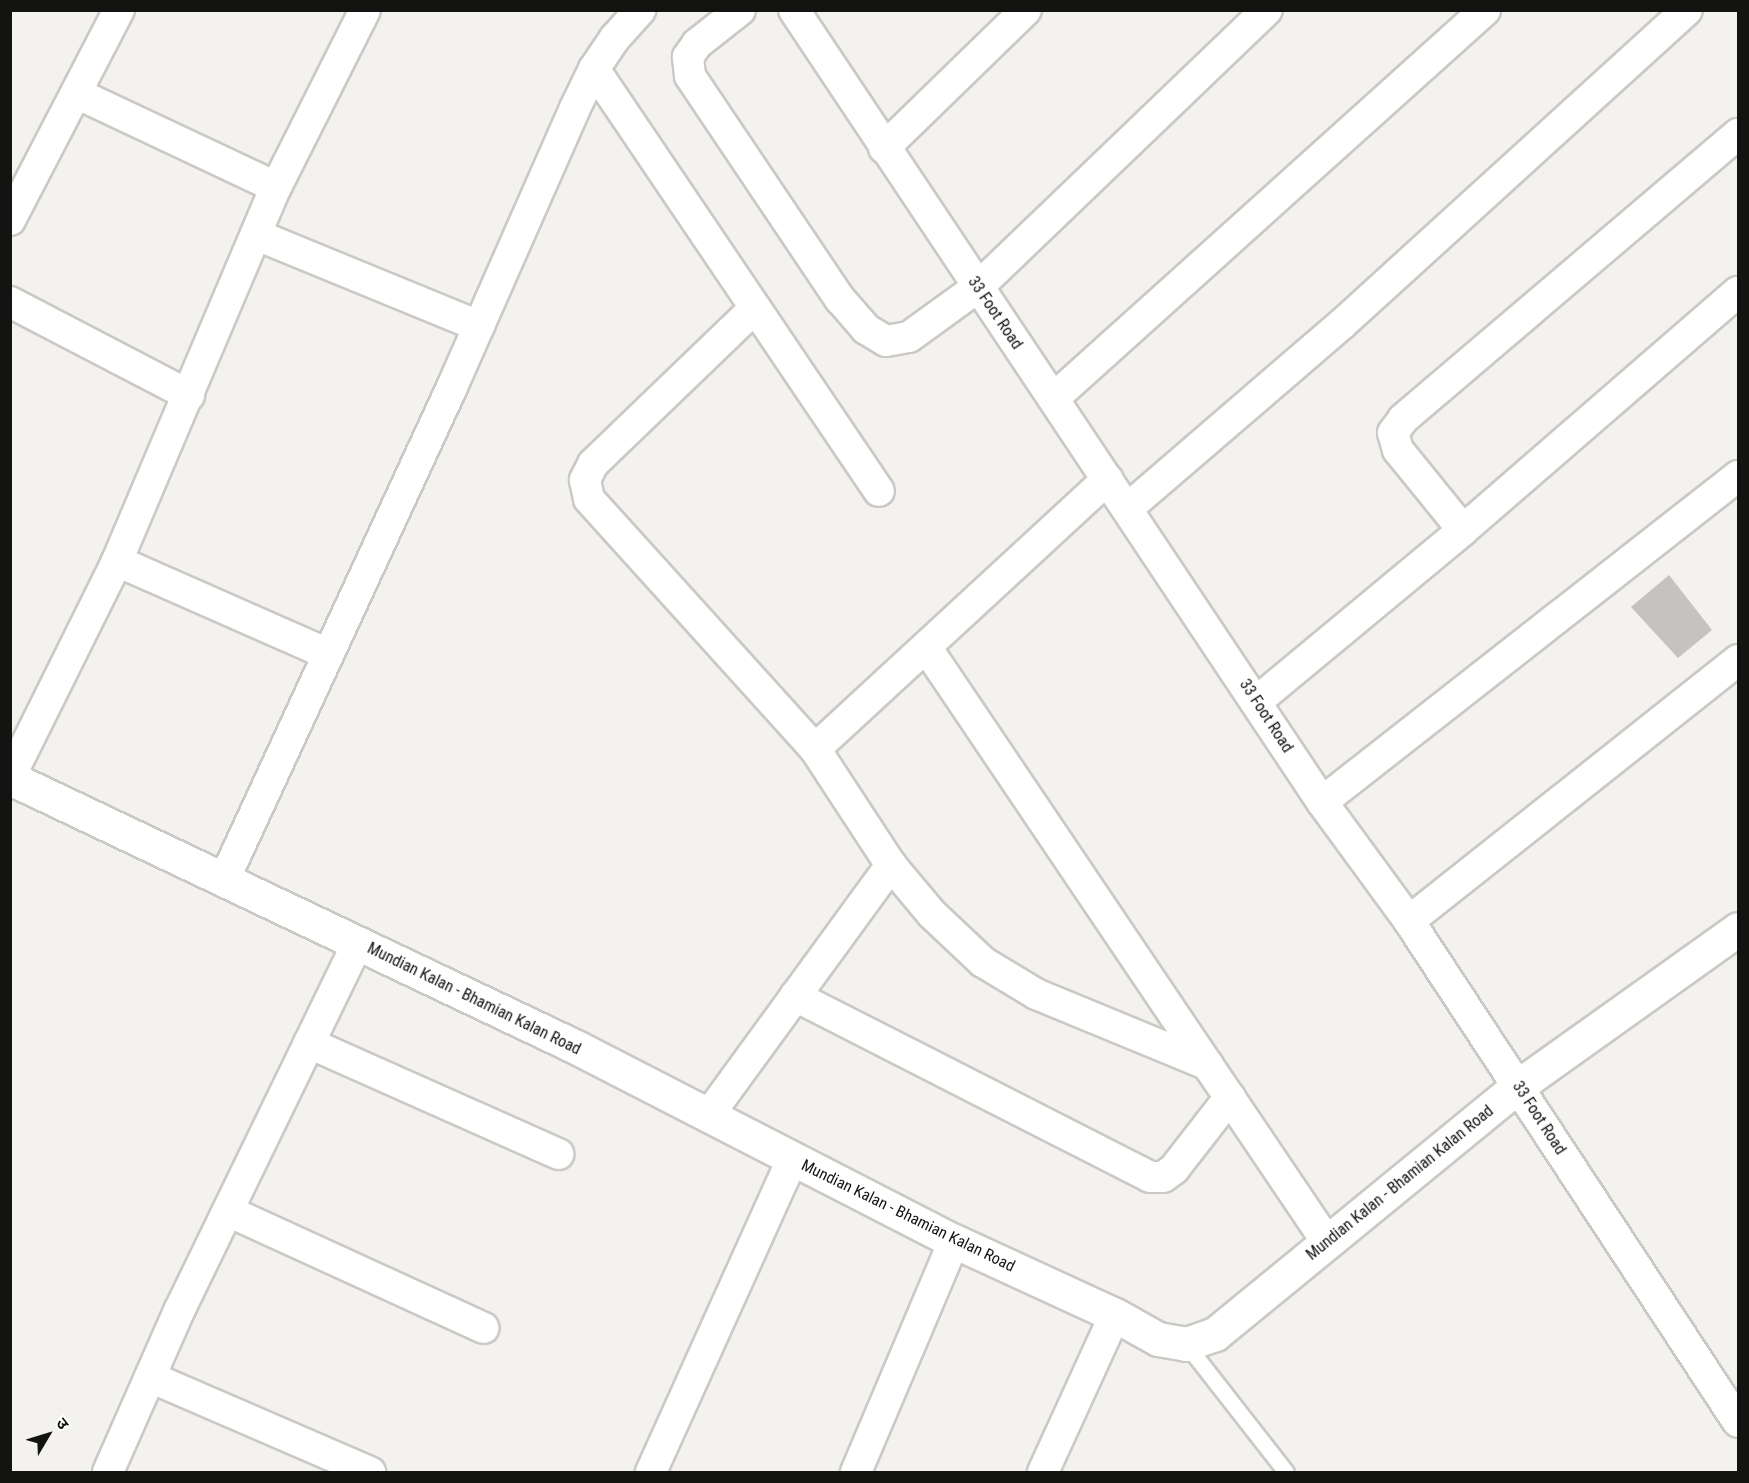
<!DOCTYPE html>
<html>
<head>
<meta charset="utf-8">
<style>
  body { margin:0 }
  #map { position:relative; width:1749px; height:1483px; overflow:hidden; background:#f4f2ee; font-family:"Roboto Condensed","Noto Sans Devanagari",sans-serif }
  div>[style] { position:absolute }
  .building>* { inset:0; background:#c5c3bf }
  .roads { filter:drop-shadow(2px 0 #cbc9c5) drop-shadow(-2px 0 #cbc9c5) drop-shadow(0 2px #cbc9c5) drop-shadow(0 -2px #cbc9c5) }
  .service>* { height:15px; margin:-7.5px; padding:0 7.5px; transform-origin:7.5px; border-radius:7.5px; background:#fff }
  .minor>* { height:30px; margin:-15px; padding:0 15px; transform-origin:15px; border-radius:15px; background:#fff }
  .tertiary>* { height:33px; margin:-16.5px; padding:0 16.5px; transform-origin:16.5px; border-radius:16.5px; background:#fff }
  span { translate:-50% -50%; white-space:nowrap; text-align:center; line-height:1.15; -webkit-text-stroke:4.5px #fff; paint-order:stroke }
  .street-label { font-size:16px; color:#131311 }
  .frame { position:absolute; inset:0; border:12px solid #131311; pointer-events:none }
  .north { position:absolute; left:18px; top:1405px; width:60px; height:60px; -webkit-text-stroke:4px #fff; paint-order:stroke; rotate:52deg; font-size:16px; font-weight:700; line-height:24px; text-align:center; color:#131311 }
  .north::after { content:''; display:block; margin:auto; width:21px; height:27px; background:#131311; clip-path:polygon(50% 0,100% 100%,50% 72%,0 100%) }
</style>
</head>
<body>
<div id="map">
  <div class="building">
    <div style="clip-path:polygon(1669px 575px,1712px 630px,1678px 658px,1631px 607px)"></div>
  </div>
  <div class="roads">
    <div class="service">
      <div style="left:1186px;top:1344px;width:162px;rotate:52deg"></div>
    </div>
    <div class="minor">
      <div style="left:740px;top:10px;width:55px;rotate:141.7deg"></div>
      <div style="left:697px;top:44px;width:16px;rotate:125deg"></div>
      <div style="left:688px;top:57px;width:19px;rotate:84deg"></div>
      <div style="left:690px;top:76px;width:269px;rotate:56.1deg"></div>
      <div style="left:840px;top:299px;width:40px;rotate:49deg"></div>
      <div style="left:866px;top:329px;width:23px;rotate:31deg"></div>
      <div style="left:886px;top:341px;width:23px;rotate:-10deg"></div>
      <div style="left:909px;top:337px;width:85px;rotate:-35.9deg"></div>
      <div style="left:978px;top:287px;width:400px;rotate:-43.8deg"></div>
      <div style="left:794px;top:10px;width:952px;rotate:56.31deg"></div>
      <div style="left:1322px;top:802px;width:147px;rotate:53.8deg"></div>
      <div style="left:1409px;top:921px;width:599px;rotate:56.71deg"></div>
      <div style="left:594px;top:69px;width:509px;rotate:55.97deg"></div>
      <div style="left:76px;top:93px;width:221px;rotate:25.2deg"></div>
      <div style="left:884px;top:148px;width:198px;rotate:-44.2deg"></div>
      <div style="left:10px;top:220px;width:237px;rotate:-62.6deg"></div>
      <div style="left:257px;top:235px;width:240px;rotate:22.3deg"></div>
      <div style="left:10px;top:302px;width:202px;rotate:27.5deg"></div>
      <div style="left:755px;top:308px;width:225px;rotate:136.1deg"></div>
      <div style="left:593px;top:464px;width:18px;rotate:117deg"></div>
      <div style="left:585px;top:480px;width:19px;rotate:78deg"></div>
      <div style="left:589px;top:499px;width:337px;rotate:47.9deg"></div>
      <div style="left:815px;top:749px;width:139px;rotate:56.8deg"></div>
      <div style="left:891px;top:865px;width:64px;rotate:50.1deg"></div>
      <div style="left:932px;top:914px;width:70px;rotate:43.3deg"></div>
      <div style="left:983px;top:962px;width:62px;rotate:31.1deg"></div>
      <div style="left:1036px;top:994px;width:186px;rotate:22.4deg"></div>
      <div style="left:1054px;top:398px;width:580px;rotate:-41.99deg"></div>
      <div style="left:1128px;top:508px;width:282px;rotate:-40.7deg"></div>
      <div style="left:1342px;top:324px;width:466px;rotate:-42.3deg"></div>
      <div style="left:1463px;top:530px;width:103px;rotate:-129.1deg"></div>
      <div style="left:1398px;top:450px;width:18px;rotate:-106deg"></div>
      <div style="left:1393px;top:433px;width:17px;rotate:-54deg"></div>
      <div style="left:1403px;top:419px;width:440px;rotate:-40.4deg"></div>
      <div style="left:117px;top:561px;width:231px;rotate:23.8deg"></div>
      <div style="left:926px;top:647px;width:718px;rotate:56.02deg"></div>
      <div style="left:1256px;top:702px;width:269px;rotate:-39.7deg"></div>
      <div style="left:1463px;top:530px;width:364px;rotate:-40.9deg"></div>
      <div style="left:815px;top:749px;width:398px;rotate:-42.7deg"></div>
      <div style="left:10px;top:777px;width:241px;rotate:-63.6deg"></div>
      <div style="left:117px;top:561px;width:406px;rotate:-67deg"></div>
      <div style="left:276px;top:187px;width:198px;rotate:-63.3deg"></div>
      <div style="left:1322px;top:802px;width:529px;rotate:-38.08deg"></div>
      <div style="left:224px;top:880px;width:543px;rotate:-65.18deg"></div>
      <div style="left:452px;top:387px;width:305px;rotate:-66.2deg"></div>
      <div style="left:575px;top:108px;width:43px;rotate:-64deg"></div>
      <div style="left:594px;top:69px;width:37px;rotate:-56deg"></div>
      <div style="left:615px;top:38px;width:38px;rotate:-48deg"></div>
      <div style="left:1409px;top:921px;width:420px;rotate:-38.4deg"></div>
      <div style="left:795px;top:996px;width:398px;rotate:27deg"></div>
      <div style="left:1150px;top:1177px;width:13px"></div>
      <div style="left:1163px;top:1177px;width:14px;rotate:-36deg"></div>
      <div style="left:1174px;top:1169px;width:91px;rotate:-52.1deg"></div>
      <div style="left:309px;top:1043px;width:273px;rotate:24deg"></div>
      <div style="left:708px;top:1116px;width:311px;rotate:-53.9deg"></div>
      <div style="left:228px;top:1211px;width:281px;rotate:24.6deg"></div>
      <div style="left:150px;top:1377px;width:240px;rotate:23.4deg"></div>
      <div style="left:108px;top:1472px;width:178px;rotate:-66.2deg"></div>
      <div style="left:180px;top:1309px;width:407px;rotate:-64.1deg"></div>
      <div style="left:651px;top:1472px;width:343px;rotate:-65.7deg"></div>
      <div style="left:856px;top:1472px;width:251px;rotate:-67deg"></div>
      <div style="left:1043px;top:1472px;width:173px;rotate:-65.4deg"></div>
    </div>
    <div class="tertiary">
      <div style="left:10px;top:778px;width:627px;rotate:25.42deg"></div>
      <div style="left:576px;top:1047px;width:425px;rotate:27.2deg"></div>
      <div style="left:954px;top:1241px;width:177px;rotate:24.7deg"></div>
      <div style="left:1115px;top:1315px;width:49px;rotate:29.2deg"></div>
      <div style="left:1158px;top:1339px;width:28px;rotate:10deg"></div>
      <div style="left:1186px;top:1344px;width:31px;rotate:-19deg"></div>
      <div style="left:1215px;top:1334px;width:392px;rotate:-39.3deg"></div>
      <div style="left:1518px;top:1086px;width:270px;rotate:-35.5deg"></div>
    </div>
  </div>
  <div class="street-label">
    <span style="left:995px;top:313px;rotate:56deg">33 Foot Road</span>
    <span style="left:1266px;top:716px;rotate:57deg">33 Foot Road</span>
    <span style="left:474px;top:999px;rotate:26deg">Mundian Kalan - Bhamian Kalan Road</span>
    <span style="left:1539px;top:1118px;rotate:57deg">33 Foot Road</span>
    <span style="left:1400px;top:1183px;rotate:-39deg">Mundian Kalan - Bhamian Kalan Road</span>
    <span style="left:908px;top:1216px;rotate:26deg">Mundian Kalan - Bhamian Kalan Road</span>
  </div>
  <div class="frame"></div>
  <div class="north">उ</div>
</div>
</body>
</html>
